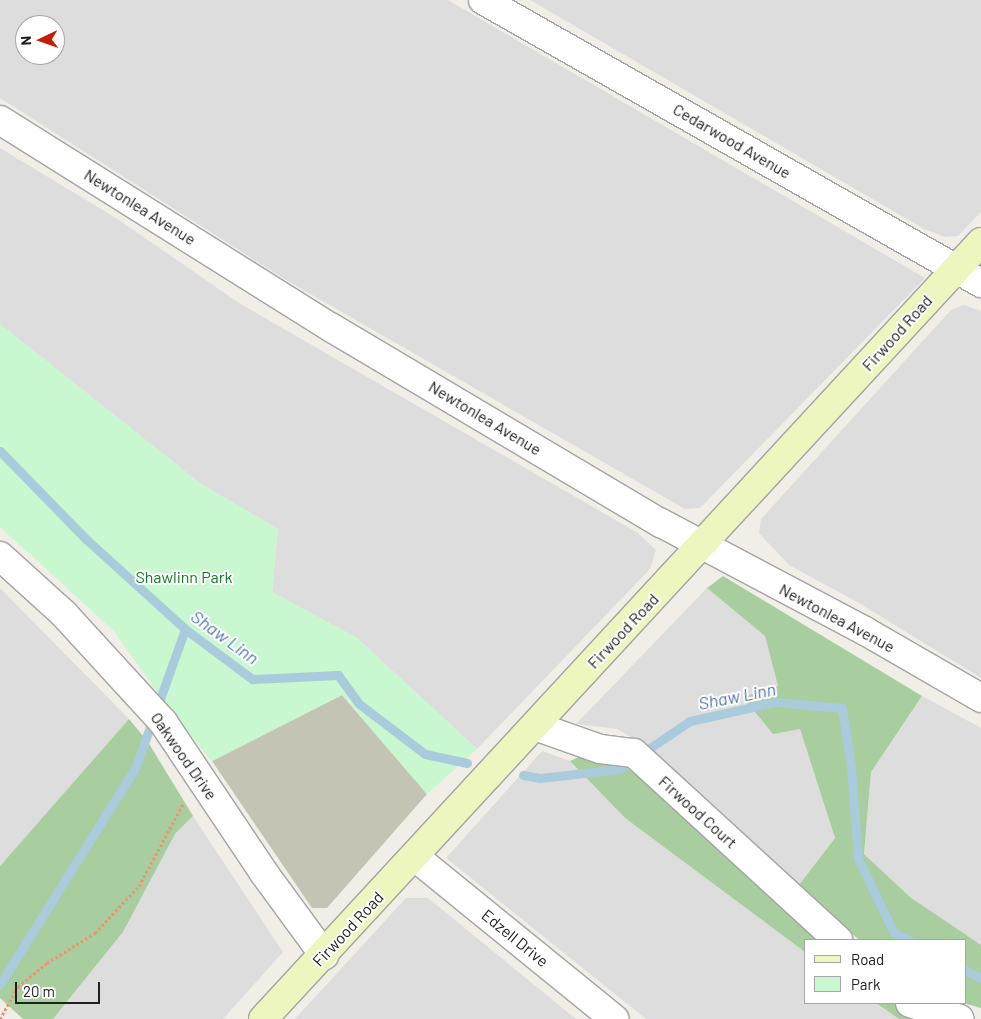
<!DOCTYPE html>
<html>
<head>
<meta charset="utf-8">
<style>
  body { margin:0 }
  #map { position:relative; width:981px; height:1019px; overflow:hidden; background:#f0eee7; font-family:Barlow,sans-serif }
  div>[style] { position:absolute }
  .residential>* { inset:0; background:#dedddd }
  .construction>* { inset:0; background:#c3c4b3 }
  .forest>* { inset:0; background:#a8cd9e }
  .park>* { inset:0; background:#c8f7d0 }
  .stream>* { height:9px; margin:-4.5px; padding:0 4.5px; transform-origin:4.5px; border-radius:4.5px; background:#aacbdb }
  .path>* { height:3px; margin-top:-1.5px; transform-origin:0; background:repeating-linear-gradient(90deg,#f28f76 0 2.5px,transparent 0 5px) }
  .roads { filter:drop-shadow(1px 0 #a4a4a4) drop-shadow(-1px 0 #a4a4a4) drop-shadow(0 1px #a4a4a4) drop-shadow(0 -1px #a4a4a4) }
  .street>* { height:28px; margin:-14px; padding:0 14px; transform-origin:14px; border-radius:14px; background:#fff }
  .secondary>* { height:28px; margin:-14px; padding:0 14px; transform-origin:14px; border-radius:14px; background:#eef6bf }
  span { translate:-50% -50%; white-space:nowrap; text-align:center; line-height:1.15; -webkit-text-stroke:4px #fff; paint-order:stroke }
  .street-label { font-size:16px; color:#202020 }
  .park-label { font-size:16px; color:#127a25 }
  .water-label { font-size:18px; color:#5176ab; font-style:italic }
  .legend { position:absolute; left:804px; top:939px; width:162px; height:65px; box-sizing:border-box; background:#fff; border:1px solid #a6a6a6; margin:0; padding:6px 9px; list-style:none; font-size:15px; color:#202020 }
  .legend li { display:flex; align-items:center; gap:10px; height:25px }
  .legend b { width:25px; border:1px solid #a6a6a6 }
  .north { position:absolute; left:15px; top:15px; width:50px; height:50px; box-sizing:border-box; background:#fff; border:1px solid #a6a6a6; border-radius:50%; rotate:267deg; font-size:14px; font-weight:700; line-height:20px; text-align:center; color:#202020 }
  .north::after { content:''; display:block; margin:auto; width:18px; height:22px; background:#c51d0c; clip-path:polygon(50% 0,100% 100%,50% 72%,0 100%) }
  .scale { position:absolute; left:15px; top:982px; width:85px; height:22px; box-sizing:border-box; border:2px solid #202020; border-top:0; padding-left:6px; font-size:15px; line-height:18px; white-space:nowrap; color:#202020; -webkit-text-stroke:4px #fff; paint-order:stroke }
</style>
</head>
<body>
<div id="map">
  <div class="residential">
    <div style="clip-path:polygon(evenodd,0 0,448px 0,925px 278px,700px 508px,685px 509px,286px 280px,0 98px,0 0,25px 25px,55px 25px,55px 55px,25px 55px,25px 25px)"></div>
    <div style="clip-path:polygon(530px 0,981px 0,981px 212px,958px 236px,945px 237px,924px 229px)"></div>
    <div style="clip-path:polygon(0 148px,119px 220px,239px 303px,638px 533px,656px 550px,650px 569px,477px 749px,357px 638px,272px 592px,278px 529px,201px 484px,0 324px)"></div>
    <div style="clip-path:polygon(964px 305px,981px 311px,981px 678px,859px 603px,789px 565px,759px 533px,761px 519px,951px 310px)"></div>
    <div style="clip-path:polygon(0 588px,129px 719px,0 866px)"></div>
    <div style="clip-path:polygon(707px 588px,765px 636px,778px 686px,744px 697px,800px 729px,835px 838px,799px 885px,638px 741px,617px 729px,576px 724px)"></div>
    <div style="clip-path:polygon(922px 696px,981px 728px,981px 945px,910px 897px,864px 854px,871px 772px)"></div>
    <div style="clip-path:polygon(542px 751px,570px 761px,625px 818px,805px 952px,805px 1003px,876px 1003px,899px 1019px,646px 1019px,446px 858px)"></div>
    <div style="clip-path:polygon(193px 816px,283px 952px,223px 1019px,53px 1019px,123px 932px,175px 834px)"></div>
    <div style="clip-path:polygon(406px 898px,428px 898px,576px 1019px,295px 1019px)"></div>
  </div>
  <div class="construction">
    <div style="clip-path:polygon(342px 695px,427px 794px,327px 908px,312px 908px,212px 761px)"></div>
  </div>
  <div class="forest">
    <div style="clip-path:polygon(723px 576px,922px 696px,871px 772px,864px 854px,910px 897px,981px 945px,981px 1008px,963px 1003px,965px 940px,859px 940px,799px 885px,835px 838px,800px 729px,773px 734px,743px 697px,778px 686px,765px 636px,707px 588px)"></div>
    <div style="clip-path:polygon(129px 719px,148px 742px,193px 816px,175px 834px,123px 932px,53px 1019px,23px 1019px,0 998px,0 866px)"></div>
    <div style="clip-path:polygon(585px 754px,636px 772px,826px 940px,805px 940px,805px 952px,625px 818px,570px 761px)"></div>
    <div style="clip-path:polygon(876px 1003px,894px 1003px,901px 1010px,931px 1019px,899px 1019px)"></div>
  </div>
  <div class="park">
    <div style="clip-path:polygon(0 324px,201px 484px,278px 529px,272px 592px,357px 638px,477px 749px,427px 794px,342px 695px,212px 761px,169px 709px,113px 630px,0 527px)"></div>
  </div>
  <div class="stream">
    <div style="left:0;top:451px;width:124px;rotate:45.7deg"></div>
    <div style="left:87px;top:540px;width:132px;rotate:42.2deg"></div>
    <div style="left:185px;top:629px;width:84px;rotate:36.7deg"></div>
    <div style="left:252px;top:679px;width:86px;rotate:-2.7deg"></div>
    <div style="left:338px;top:675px;width:34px;rotate:54deg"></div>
    <div style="left:358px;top:703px;width:84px;rotate:37.3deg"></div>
    <div style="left:425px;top:754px;width:43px;rotate:12.1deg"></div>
    <div style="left:523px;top:775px;width:17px;rotate:10deg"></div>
    <div style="left:540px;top:778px;width:80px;rotate:-6.5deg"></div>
    <div style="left:619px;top:769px;width:86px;rotate:-34.1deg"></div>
    <div style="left:690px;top:721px;width:88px;rotate:-12.5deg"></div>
    <div style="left:776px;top:702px;width:66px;rotate:5.2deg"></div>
    <div style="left:842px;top:708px;width:60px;rotate:81.3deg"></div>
    <div style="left:851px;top:767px;width:91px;rotate:85.6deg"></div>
    <div style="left:858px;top:858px;width:83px;rotate:64.4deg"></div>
    <div style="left:894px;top:933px;width:17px;rotate:25deg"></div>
    <div style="left:965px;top:970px;width:18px;rotate:27deg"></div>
    <div style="left:0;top:984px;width:257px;rotate:-58deg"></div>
    <div style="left:136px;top:766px;width:145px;rotate:-70.3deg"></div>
  </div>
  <div class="path">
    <div style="left:0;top:1019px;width:37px;rotate:-61deg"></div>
    <div style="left:18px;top:987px;width:38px;rotate:-40deg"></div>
    <div style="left:47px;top:963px;width:57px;rotate:-32deg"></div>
    <div style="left:95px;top:933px;width:64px;rotate:-46.9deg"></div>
    <div style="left:139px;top:886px;width:93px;rotate:-61.8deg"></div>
  </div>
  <div class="roads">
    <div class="street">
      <div style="left:483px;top:0;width:573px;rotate:29.61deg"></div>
      <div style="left:0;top:120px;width:392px;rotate:32.1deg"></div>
      <div style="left:332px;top:328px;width:382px;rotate:30.7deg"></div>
      <div style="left:661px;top:523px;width:231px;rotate:27.9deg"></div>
      <div style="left:865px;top:631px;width:134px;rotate:30deg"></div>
      <div style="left:0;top:556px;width:86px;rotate:42.2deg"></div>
      <div style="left:64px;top:614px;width:147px;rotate:47.5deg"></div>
      <div style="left:163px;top:722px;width:182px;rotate:56.2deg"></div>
      <div style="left:264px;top:873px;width:102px;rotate:53.8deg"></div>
      <div style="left:535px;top:726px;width:69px;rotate:19.5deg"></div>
      <div style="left:600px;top:749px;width:34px;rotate:7deg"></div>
      <div style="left:634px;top:753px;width:277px;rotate:42.5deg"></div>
      <div style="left:415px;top:857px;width:257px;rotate:39.1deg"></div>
      <div style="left:910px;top:1003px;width:52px;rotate:17.7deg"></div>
    </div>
    <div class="secondary">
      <div style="left:263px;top:1019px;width:1058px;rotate:-47.26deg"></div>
    </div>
  </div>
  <div class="street-label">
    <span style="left:732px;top:141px;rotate:30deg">Cedarwood Avenue</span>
    <span style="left:140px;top:207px;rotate:32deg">Newtonlea Avenue</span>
    <span style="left:897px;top:333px;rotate:-48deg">Firwood Road</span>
    <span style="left:485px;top:418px;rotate:31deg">Newtonlea Avenue</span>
    <span style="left:837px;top:618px;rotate:28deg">Newtonlea Avenue</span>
    <span style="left:623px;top:631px;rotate:-47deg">Firwood Road</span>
    <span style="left:184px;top:756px;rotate:55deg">Oakwood Drive</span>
    <span style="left:698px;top:812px;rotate:42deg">Firwood Court</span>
    <span style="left:348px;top:929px;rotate:-47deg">Firwood Road</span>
    <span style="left:515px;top:938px;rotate:39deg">Edzell Drive</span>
  </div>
  <div class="park-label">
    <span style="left:184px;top:577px">Shawlinn Park</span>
  </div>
  <div class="water-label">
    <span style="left:225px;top:637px;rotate:36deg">Shaw Linn</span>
    <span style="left:737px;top:696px;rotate:-11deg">Shaw Linn</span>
  </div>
  <ul class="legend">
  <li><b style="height:6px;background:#eef6bf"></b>Road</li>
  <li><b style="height:14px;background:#c8f7d0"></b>Park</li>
  </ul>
  <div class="north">N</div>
  <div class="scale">20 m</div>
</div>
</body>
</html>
